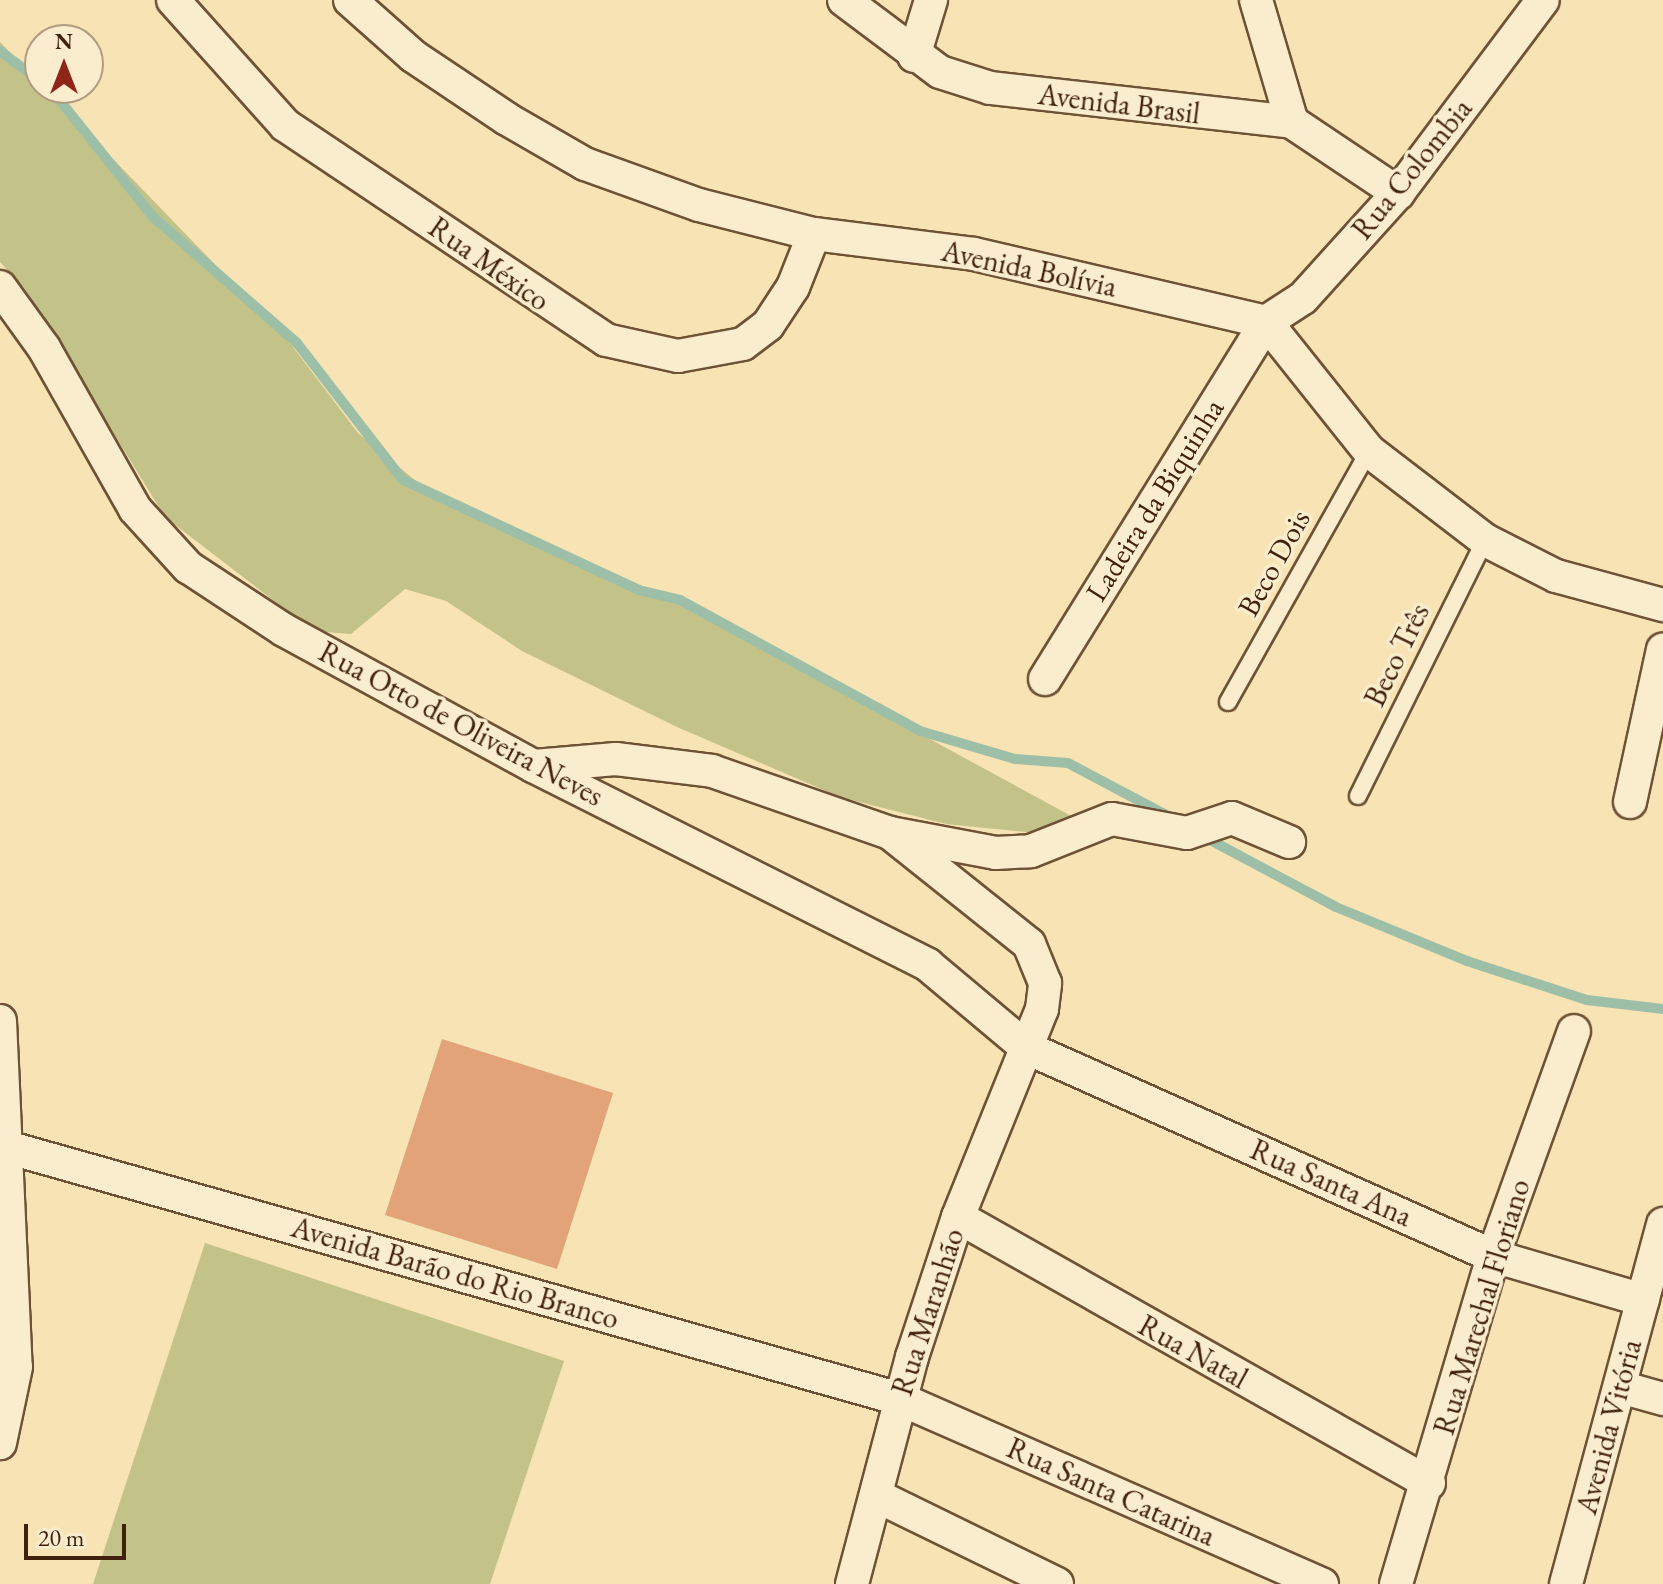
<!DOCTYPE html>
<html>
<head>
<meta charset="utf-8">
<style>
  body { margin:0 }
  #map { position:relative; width:1663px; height:1584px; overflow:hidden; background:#f7e3b4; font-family:"EB Garamond",serif }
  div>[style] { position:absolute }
  .green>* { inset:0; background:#c3c289 }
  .stream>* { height:10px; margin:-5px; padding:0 5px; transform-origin:5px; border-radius:5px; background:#9ebfa7 }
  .building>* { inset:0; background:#e1a377 }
  .roads { filter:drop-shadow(2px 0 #6e5235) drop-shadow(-2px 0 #6e5235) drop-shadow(0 2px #6e5235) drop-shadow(0 -2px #6e5235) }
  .lane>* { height:16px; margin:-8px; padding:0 8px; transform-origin:8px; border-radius:8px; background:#faedce }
  .street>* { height:32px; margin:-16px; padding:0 16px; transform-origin:16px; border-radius:16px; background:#faedce }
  span { translate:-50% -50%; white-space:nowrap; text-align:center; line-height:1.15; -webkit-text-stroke:7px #faedce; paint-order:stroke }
  .street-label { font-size:30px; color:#41210b }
  .north { position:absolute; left:24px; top:24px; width:80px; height:80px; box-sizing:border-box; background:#faedce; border:2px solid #b09b80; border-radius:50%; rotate:0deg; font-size:22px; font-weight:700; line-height:32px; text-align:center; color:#41210b }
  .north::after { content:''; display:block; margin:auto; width:28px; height:36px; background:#8f2418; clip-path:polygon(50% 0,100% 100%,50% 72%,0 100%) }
  .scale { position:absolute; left:24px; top:1524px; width:102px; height:36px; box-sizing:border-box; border:4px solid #41210b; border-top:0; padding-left:10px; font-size:24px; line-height:28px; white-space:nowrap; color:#41210b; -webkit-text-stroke:6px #faedce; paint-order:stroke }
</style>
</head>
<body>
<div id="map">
  <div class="green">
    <div style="clip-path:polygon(0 42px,287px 339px,358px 433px,428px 491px,680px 603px,1073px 817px,1057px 835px,946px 824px,840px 797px,677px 727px,522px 651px,446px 601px,405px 589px,351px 634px,313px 631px,165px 517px,25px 289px,0 262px)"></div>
    <div style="clip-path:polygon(205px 1243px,564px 1361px,490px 1584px,93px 1584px)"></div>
  </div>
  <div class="stream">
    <div style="left:0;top:51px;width:50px;rotate:36.9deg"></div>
    <div style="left:50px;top:88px;width:164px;rotate:51.4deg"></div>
    <div style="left:152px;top:216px;width:193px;rotate:41.2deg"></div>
    <div style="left:297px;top:343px;width:173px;rotate:52.3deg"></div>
    <div style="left:403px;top:480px;width:260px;rotate:25deg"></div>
    <div style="left:639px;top:590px;width:42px;rotate:13.7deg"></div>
    <div style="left:680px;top:600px;width:273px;rotate:28.6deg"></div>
    <div style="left:920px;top:731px;width:99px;rotate:16.4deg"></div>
    <div style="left:1015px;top:759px;width:53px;rotate:4.3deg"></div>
    <div style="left:1068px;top:763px;width:118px;rotate:27.9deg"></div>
    <div style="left:1212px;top:841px;width:140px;rotate:28deg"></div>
    <div style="left:1336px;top:907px;width:142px;rotate:22.4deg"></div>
    <div style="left:1467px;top:961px;width:126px;rotate:18deg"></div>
    <div style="left:1587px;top:1000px;width:77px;rotate:6.8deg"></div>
  </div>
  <div class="building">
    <div style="clip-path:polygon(442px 1039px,613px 1093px,557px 1269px,385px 1215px)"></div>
  </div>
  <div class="roads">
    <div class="lane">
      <div style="left:1228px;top:702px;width:288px;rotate:-60.7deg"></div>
      <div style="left:1358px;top:796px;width:286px;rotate:-63.6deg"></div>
    </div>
    <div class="street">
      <div style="left:173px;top:0;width:168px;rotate:48.1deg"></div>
      <div style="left:285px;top:125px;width:386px;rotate:33.8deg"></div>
      <div style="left:606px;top:340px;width:74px;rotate:12.5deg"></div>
      <div style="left:678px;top:356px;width:66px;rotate:-10.5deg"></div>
      <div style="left:743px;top:344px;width:31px;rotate:-37deg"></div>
      <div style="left:768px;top:325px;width:45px;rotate:-56.7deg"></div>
      <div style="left:793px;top:287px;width:57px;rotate:-68.4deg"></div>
      <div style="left:350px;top:0;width:84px;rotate:41.6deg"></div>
      <div style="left:413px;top:56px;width:113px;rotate:33.8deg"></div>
      <div style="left:507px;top:119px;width:90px;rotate:30deg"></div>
      <div style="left:585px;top:164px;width:121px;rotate:19.8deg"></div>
      <div style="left:699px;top:205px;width:119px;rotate:14.2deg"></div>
      <div style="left:814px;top:234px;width:161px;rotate:7.1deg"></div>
      <div style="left:974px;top:254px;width:300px;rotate:13.1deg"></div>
      <div style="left:1266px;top:322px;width:165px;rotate:51.4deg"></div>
      <div style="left:1369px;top:451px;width:146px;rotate:37.5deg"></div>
      <div style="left:1485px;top:540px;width:80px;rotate:26.9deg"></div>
      <div style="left:1556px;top:576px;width:111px;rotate:15.2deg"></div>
      <div style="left:844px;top:0;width:120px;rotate:36.9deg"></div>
      <div style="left:940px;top:72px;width:52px;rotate:17.7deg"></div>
      <div style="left:990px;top:88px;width:304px;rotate:6.4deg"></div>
      <div style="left:1292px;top:122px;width:128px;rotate:33.8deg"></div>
      <div style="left:1256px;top:0;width:127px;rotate:73.6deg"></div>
      <div style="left:914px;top:56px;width:59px;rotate:-73.1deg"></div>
      <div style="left:0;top:287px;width:75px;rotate:54.2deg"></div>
      <div style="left:44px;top:348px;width:185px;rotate:60.5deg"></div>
      <div style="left:135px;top:509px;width:79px;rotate:47.6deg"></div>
      <div style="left:188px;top:567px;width:115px;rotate:33.3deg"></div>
      <div style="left:284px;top:630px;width:284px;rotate:28.6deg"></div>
      <div style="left:533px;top:766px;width:442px;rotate:26.7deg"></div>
      <div style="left:928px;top:965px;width:129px;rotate:40deg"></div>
      <div style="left:1027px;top:1048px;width:510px;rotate:24.05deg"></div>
      <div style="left:1493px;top:1256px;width:156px;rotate:16.3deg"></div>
      <div style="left:1045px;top:679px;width:420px;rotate:-58.2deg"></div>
      <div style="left:1266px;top:322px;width:44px;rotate:-33deg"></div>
      <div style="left:1303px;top:298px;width:142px;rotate:-47.9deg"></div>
      <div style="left:1398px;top:193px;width:241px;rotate:-53.1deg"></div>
      <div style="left:534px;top:766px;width:82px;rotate:-4.9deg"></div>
      <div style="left:616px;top:759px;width:97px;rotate:7.1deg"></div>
      <div style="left:712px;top:771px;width:188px;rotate:19.2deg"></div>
      <div style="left:890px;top:833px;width:108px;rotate:10.7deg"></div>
      <div style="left:996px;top:853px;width:35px;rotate:-3deg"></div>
      <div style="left:1031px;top:851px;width:87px;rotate:-21.6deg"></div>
      <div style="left:1112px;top:819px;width:76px;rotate:10.6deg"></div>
      <div style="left:1187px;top:833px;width:47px;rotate:-18.4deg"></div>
      <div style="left:1232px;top:818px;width:62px;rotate:22.8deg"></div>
      <div style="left:1630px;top:802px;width:156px;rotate:-77.8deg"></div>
      <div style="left:0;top:1021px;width:346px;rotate:87.4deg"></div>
      <div style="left:16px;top:1367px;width:78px;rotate:101.9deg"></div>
      <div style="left:10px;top:1148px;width:925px;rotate:15.75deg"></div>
      <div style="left:900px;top:1399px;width:461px;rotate:23.7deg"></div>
      <div style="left:958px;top:1217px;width:541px;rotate:29.46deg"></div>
      <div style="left:1620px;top:1387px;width:45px;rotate:15.6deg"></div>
      <div style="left:879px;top:1497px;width:198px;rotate:26deg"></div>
      <div style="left:852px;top:1584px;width:235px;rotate:-75.2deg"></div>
      <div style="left:912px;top:1357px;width:147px;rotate:-71.8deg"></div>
      <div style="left:958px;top:1217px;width:224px;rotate:-68deg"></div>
      <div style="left:1042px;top:1009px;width:26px;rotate:-83deg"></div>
      <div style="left:1045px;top:983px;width:42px;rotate:-112.3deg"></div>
      <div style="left:1029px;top:944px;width:178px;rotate:-141.4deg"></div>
      <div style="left:1396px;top:1584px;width:342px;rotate:-73.5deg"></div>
      <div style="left:1493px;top:1256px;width:239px;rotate:-70.2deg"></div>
      <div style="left:1566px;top:1584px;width:373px;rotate:-74.9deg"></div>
    </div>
  </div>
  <div class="street-label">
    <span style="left:1119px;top:104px;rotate:7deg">Avenida Brasil</span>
    <span style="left:1412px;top:169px;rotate:-51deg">Rua Colombia</span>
    <span style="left:489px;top:264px;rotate:35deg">Rua México</span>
    <span style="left:1029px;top:269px;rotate:12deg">Avenida Bolívia</span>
    <span style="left:1155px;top:500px;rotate:-58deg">Ladeira da Biquinha</span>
    <span style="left:1274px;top:563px;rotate:-61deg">Beco Dois</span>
    <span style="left:1397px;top:655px;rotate:-64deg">Beco Três</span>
    <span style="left:461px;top:724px;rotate:28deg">Rua Otto de Oliveira Neves</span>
    <span style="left:1331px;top:1183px;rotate:24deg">Rua Santa Ana</span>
    <span style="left:455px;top:1273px;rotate:16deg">Avenida Barão do Rio Branco</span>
    <span style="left:1482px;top:1307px;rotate:-73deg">Rua Marechal Floriano</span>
    <span style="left:928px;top:1312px;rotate:-72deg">Rua Maranhão</span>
    <span style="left:1193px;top:1352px;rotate:29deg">Rua Natal</span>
    <span style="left:1609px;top:1427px;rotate:-75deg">Avenida Vitória</span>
    <span style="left:1111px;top:1492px;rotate:24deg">Rua Santa Catarina</span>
  </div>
  <div class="north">N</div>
  <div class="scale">20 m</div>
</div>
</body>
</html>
